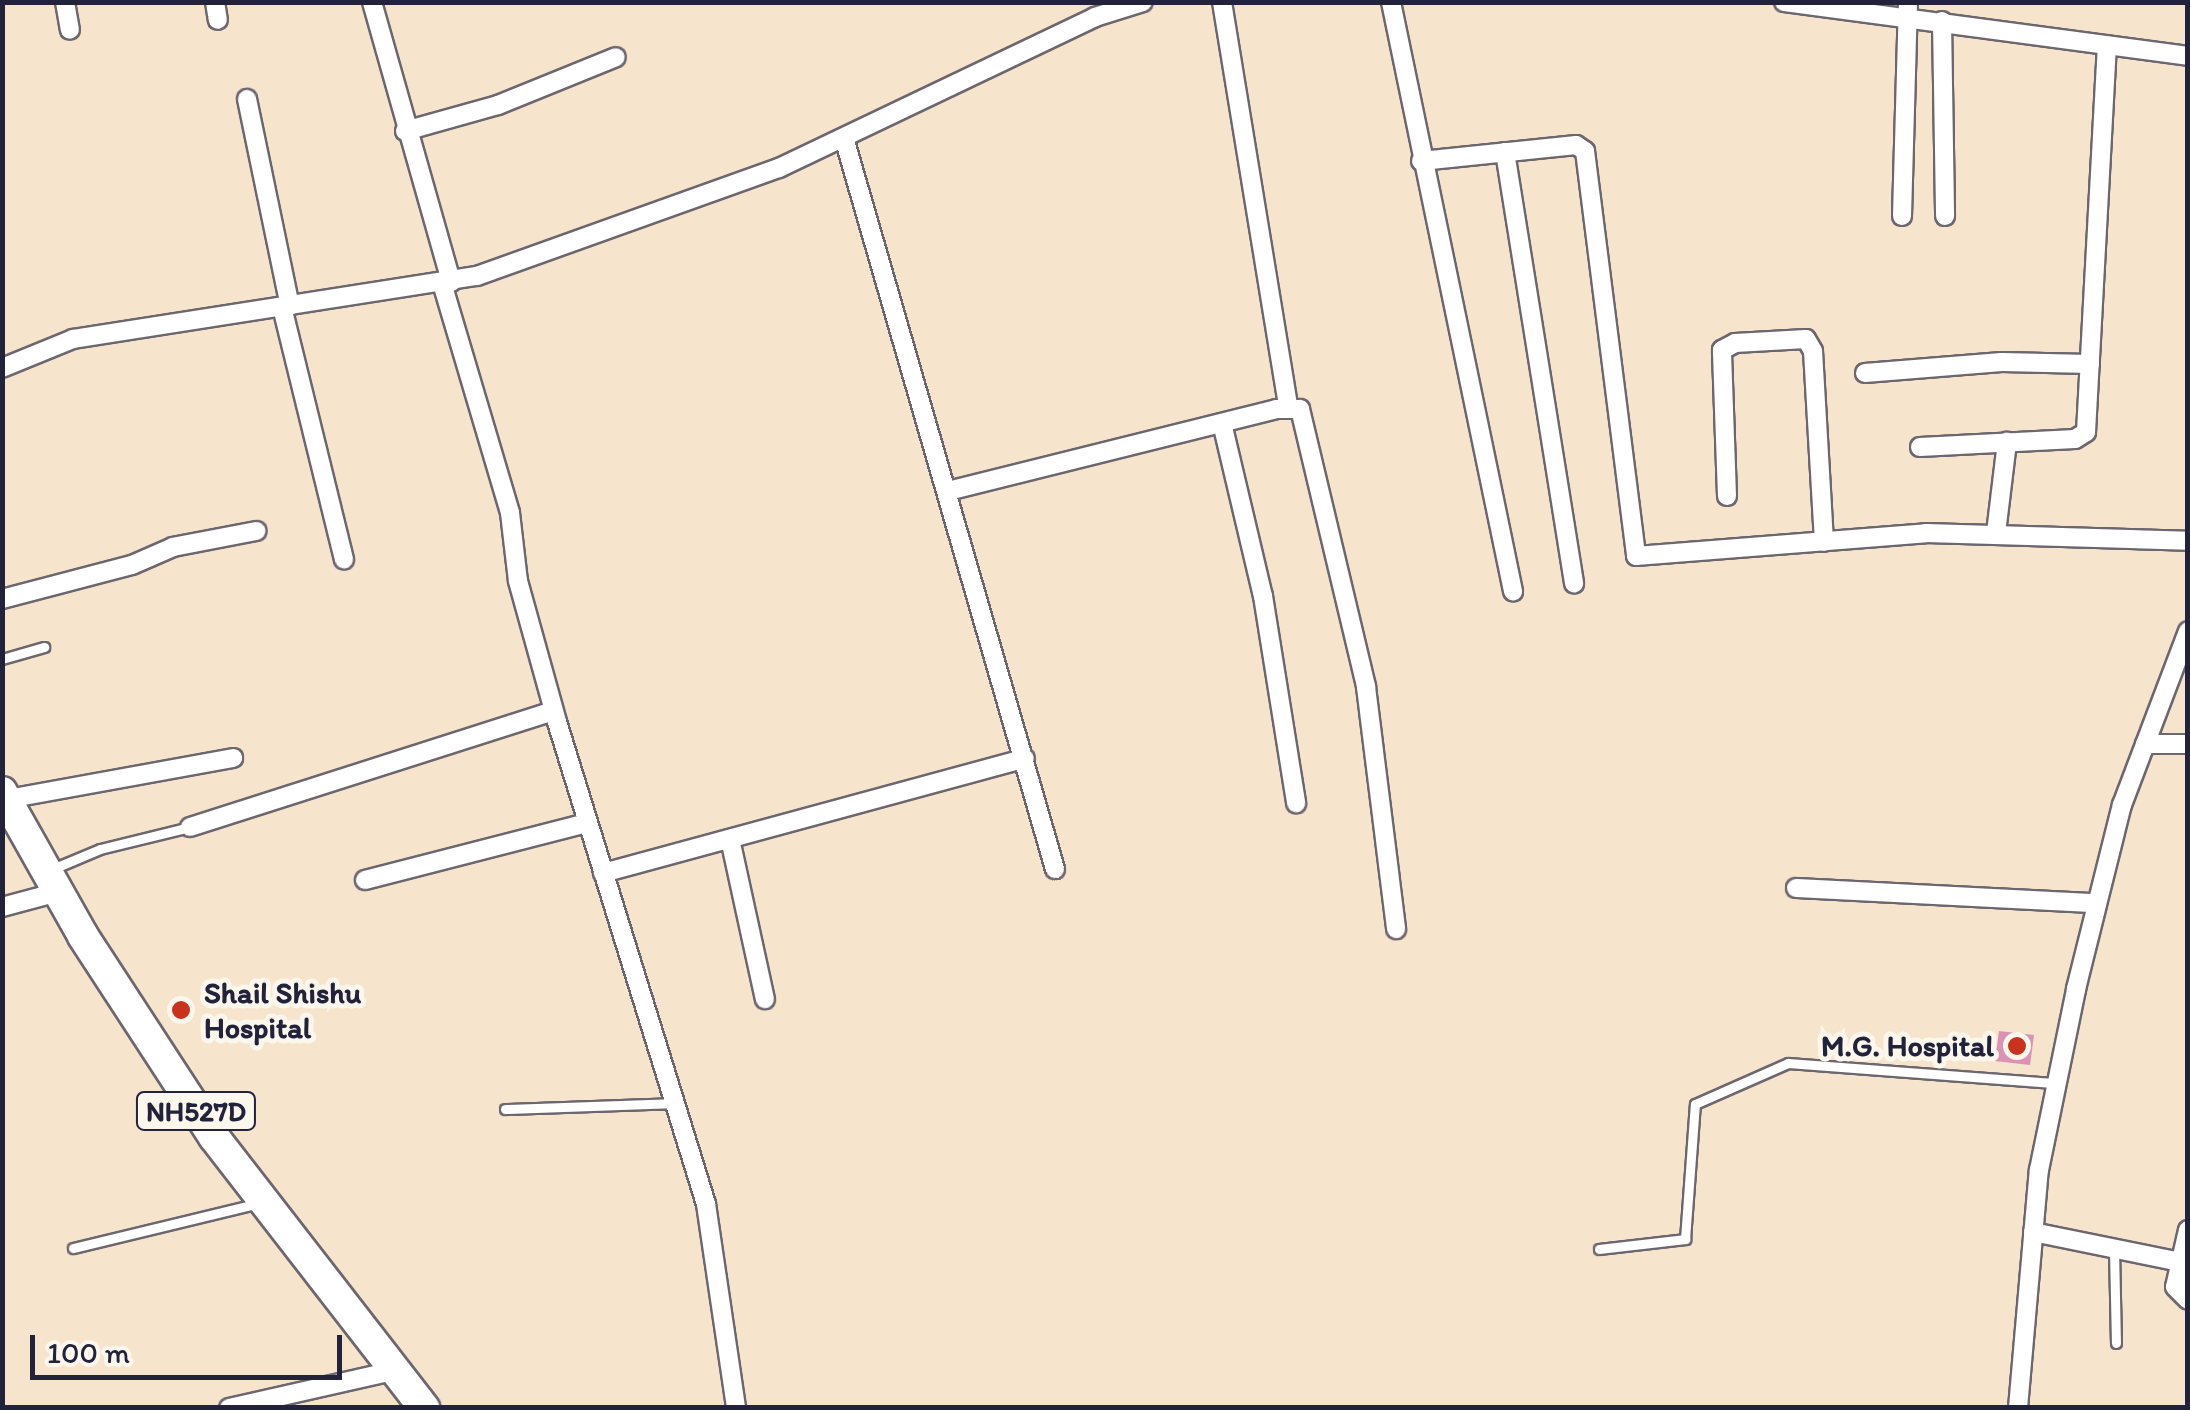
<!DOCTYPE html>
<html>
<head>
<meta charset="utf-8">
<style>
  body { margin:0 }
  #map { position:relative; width:2190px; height:1410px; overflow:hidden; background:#f6e4cc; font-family:Itim,sans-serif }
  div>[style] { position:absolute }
  .building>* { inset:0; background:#da92b5 }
  .roads { filter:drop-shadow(2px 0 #6c666e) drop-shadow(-2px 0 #6c666e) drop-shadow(0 2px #6c666e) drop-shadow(0 -2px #6c666e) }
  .lane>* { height:9px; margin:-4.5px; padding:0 4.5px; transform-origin:4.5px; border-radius:4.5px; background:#fff }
  .street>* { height:18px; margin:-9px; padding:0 9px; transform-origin:9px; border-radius:9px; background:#fff }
  .highway>* { height:30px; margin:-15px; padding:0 15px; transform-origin:15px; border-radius:15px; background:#fff }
  .dots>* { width:28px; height:28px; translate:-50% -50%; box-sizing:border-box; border:5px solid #fbf7ec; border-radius:50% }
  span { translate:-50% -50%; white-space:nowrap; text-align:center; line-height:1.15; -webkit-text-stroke:10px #fbf7ec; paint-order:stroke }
  .shield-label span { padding:2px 8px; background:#fbf7ec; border:2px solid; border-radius:8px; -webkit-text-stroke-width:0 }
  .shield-label { font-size:28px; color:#22223b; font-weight:700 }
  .poi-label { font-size:30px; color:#22223b; font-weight:700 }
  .left { translate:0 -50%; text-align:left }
  .right { translate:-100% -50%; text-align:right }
  .frame { position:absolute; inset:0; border:5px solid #22223b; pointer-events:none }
  .scale { position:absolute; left:30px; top:1335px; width:312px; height:45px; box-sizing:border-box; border:5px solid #22223b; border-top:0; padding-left:12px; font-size:30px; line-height:35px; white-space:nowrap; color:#22223b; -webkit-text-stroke:8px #fbf7ec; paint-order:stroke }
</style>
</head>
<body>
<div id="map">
  <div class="building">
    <div style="clip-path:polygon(1999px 1031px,2034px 1035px,2030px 1065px,1995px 1061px)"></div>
  </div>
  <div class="roads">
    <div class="lane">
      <div style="left:2px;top:659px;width:44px;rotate:-15.9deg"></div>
      <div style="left:50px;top:870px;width:54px;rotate:-22.8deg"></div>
      <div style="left:100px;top:849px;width:93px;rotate:-13.7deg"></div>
      <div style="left:505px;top:1109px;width:168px;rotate:-2deg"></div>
      <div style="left:73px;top:1248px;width:191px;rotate:-13.6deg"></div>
      <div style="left:1599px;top:1249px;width:87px;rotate:-6.6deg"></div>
      <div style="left:1685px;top:1239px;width:135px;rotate:-85.8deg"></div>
      <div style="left:1695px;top:1104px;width:102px;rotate:-23.8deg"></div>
      <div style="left:1788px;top:1063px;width:269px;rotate:4.3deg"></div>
      <div style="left:2114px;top:1249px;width:94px;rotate:88.8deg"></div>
    </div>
    <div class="street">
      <div style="left:65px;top:2px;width:28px;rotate:80deg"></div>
      <div style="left:215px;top:2px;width:18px;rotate:81deg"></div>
      <div style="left:372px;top:2px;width:291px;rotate:74.2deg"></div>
      <div style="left:1222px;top:2px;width:410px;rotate:80.7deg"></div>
      <div style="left:1391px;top:2px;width:602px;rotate:78.3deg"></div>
      <div style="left:1784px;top:2px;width:408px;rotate:7.6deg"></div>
      <div style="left:1942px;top:21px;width:195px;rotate:89.1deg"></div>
      <div style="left:247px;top:99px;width:211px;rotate:78.3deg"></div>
      <div style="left:405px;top:131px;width:97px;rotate:-15.6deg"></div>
      <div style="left:498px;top:105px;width:127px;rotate:-22.1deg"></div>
      <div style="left:844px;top:138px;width:761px;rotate:73.9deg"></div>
      <div style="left:1505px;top:152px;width:437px;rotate:80.9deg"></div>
      <div style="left:1421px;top:161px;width:156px;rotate:-5.9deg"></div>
      <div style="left:1576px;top:145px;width:11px;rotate:34deg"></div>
      <div style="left:1585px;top:151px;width:408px;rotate:82.8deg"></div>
      <div style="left:1636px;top:556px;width:291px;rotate:-4.5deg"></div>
      <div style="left:1926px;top:533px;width:262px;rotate:1.7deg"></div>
      <div style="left:1902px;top:216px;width:214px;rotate:-88.4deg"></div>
      <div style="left:442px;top:283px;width:240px;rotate:73.5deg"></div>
      <div style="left:510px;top:513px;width:68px;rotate:83.3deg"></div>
      <div style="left:518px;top:581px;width:146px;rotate:74.5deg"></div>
      <div style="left:557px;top:722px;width:505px;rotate:72.82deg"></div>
      <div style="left:706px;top:1204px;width:206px;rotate:81.6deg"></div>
      <div style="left:282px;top:307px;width:260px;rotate:76.2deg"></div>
      <div style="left:2px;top:368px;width:77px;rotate:-22.2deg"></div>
      <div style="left:73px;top:339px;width:409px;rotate:-8.9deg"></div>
      <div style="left:477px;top:276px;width:321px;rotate:-19.7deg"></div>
      <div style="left:779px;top:168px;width:350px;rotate:-25.5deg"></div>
      <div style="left:1095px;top:17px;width:50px;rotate:-17.4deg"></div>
      <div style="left:1865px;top:373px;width:137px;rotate:-4.6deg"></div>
      <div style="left:2002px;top:362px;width:88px;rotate:1.3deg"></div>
      <div style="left:1222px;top:423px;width:178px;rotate:76.7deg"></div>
      <div style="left:1263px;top:596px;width:210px;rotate:80.9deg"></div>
      <div style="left:1920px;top:447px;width:155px;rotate:-3deg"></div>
      <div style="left:2075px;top:439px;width:13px;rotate:-32deg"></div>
      <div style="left:2086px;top:432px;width:387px;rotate:-86.9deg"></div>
      <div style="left:948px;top:491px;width:338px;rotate:-14deg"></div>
      <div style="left:1276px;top:409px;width:24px"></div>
      <div style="left:1300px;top:409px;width:286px;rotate:76.6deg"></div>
      <div style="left:1366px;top:687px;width:244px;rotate:82.9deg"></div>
      <div style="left:1727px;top:496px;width:146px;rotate:-92deg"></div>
      <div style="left:1722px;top:350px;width:15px;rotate:-28deg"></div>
      <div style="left:1735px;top:343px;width:71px;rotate:-3.2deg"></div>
      <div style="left:1806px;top:339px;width:14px;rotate:60deg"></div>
      <div style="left:1813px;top:351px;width:191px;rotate:86.7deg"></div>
      <div style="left:1996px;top:533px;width:92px;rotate:-83.1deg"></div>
      <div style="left:2px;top:599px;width:134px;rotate:-14.7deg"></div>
      <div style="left:132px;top:565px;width:45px;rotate:-23.7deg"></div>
      <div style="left:173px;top:547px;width:85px;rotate:-10.9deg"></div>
      <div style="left:2145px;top:744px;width:43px"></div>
      <div style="left:2px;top:800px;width:235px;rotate:-10.3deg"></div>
      <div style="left:190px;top:827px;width:381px;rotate:-17.7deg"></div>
      <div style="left:730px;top:839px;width:164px;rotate:77.7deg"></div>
      <div style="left:603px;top:873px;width:437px;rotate:-15.2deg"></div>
      <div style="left:365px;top:880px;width:229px;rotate:-14.4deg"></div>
      <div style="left:1796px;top:888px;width:301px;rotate:2.9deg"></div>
      <div style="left:2px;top:907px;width:58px;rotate:-15deg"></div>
      <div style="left:2188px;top:1230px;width:58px;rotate:102.8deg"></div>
      <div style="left:2175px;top:1287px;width:18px;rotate:45deg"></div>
      <div style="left:2033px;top:1232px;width:151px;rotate:11.5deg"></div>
      <div style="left:229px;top:1408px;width:168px;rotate:-12.7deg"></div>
      <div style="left:2018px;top:1408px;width:239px;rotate:-85deg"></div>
      <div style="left:2039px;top:1170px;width:185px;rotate:-78.4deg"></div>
      <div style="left:2076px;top:989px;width:190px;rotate:-76deg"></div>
      <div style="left:2122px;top:805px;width:186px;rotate:-69.2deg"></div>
    </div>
    <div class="highway">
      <div style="left:2px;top:792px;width:165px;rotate:60.6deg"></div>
      <div style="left:83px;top:936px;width:240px;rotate:56.9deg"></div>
      <div style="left:214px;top:1137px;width:343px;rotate:52.2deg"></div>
    </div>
  </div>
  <div class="dots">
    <div style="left:181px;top:1010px;background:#c8321e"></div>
    <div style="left:2017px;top:1046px;background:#c8321e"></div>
  </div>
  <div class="shield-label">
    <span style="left:196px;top:1111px">NH527D</span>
  </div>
  <div class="poi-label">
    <span class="left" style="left:204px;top:1010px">Shail Shishu<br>Hospital</span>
    <span class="right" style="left:1994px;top:1046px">M.G. Hospital</span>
  </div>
  <div class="frame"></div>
  <div class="scale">100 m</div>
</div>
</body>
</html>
